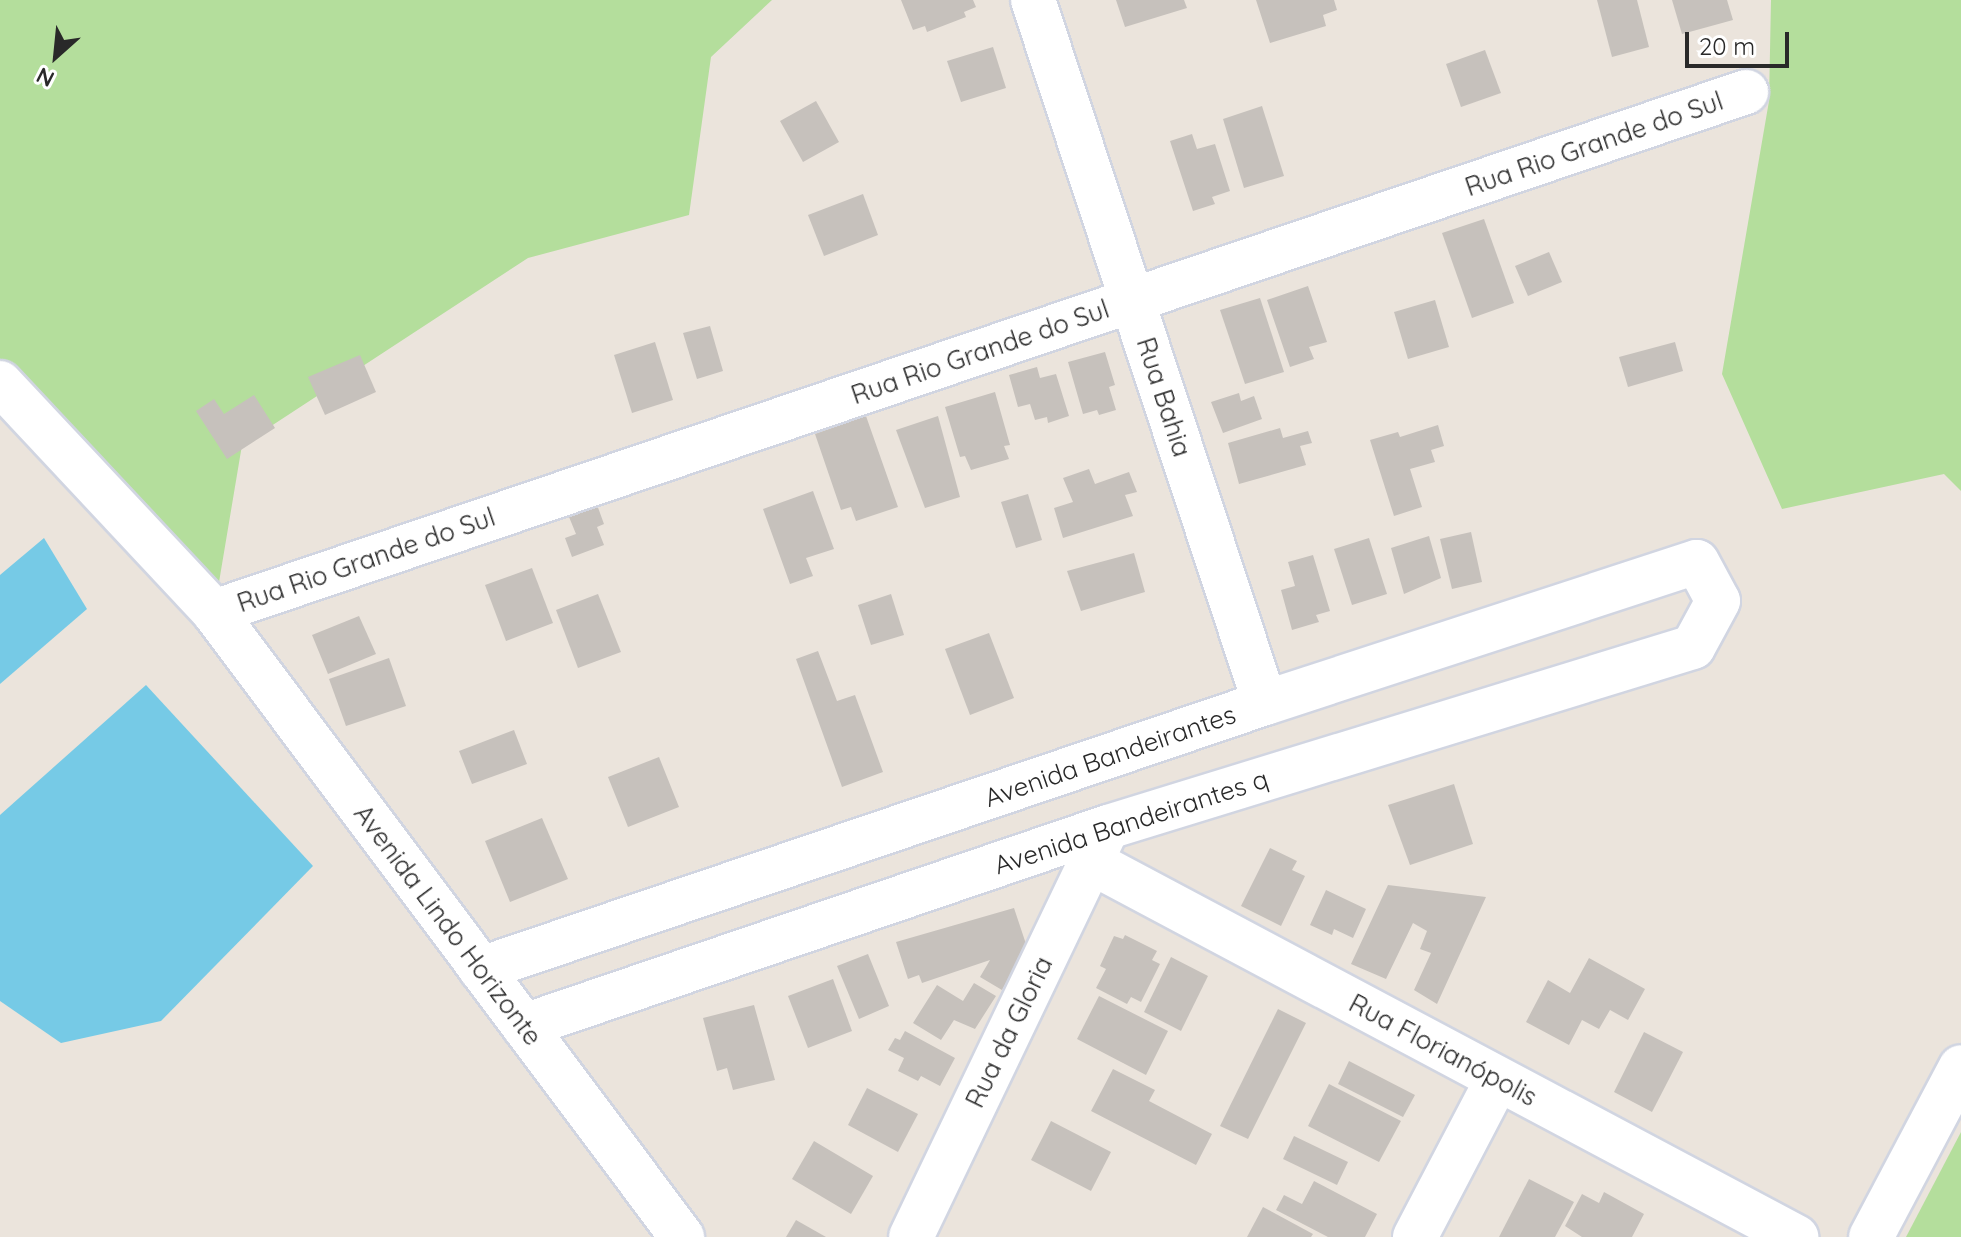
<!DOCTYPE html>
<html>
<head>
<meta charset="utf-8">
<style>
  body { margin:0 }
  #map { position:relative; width:1961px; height:1237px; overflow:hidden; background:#ebe4dc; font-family:Quicksand,sans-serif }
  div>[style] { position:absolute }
  .green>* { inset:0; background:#b4de9c }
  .water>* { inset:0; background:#76cae6 }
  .building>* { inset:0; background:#c6c1bc }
  .roads { filter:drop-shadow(2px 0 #d1d5e1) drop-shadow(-2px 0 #d1d5e1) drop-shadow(0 2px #d1d5e1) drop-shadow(0 -2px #d1d5e1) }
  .minor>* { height:44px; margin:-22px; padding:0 22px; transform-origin:22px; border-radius:22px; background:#fff }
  span { translate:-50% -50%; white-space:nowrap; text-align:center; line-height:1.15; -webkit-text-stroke:6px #fff; paint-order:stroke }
  .street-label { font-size:26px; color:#292929 }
  .north { position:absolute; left:16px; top:16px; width:80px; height:80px; -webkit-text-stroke:6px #fff; paint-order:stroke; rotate:207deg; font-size:22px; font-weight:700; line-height:32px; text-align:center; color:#292929 }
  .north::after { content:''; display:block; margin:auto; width:28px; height:36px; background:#292929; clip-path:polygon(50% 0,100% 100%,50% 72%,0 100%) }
  .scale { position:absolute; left:1685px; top:32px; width:104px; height:36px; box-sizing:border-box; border:4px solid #292929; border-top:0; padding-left:10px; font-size:24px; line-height:28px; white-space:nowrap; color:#292929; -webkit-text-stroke:6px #fff; paint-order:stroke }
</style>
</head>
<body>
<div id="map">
  <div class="green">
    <div style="clip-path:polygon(0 0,772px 0,711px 57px,689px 215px,528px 258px,242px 445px,214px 612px,0 383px)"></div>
    <div style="clip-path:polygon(1771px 0,1961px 0,1961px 491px,1944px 474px,1782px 509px,1722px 374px,1769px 101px)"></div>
    <div style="clip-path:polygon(1961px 1132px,1961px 1237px,1906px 1237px)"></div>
  </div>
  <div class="water">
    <div style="clip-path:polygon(44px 538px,87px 609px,0 684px,0 575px)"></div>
    <div style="clip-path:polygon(146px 685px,313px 866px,161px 1021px,61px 1043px,0 1001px,0 815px)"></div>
  </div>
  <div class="building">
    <div style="clip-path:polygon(901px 0,973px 0,976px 7px,964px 12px,966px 17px,927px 32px,925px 26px,913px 30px)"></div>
    <div style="clip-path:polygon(1116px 0,1184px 0,1187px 8px,1125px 27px)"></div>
    <div style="clip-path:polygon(1256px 0,1334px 0,1337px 10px,1323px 15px,1326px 26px,1270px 43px)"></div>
    <div style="clip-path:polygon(1597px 0,1637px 0,1649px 47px,1612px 57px)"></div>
    <div style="clip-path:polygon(1672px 0,1727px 0,1733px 20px,1682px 34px)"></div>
    <div style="clip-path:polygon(993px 47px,1006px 88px,961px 102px,947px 61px)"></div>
    <div style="clip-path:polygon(1485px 50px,1501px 93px,1461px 107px,1446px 64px)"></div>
    <div style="clip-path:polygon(816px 101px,839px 142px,803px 162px,780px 121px)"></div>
    <div style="clip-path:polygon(1262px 106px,1284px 176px,1244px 188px,1223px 119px)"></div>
    <div style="clip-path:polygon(1192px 134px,1197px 149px,1215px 144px,1230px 191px,1212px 197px,1215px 204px,1193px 211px,1170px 141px)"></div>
    <div style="clip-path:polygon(863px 194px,878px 235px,824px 256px,808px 215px)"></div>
    <div style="clip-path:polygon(1484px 219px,1514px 303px,1472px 318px,1442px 233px)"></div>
    <div style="clip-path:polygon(1549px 252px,1562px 282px,1528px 296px,1515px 266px)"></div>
    <div style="clip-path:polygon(1308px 286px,1327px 342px,1309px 347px,1314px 359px,1290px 367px,1267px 300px)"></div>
    <div style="clip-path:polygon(1260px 298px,1284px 372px,1245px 384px,1220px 310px)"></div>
    <div style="clip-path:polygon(1435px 300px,1449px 347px,1408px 359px,1394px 312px)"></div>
    <div style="clip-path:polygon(710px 326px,723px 371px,697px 379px,683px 333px)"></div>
    <div style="clip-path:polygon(655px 342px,673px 400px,632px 413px,614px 355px)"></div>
    <div style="clip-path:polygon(1675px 342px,1683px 371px,1628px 387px,1619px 357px)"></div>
    <div style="clip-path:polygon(1105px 352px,1115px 385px,1109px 387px,1116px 410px,1099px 415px,1097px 410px,1083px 414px,1068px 362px)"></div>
    <div style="clip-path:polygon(360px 355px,376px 392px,325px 415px,308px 377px)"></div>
    <div style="clip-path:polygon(1037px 367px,1040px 378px,1056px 374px,1069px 416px,1048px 423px,1047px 417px,1035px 420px,1030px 404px,1018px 407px,1009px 375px)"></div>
    <div style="clip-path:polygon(995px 392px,1010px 445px,1004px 446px,1009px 459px,971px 470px,965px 456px,960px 457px,945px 407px)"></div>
    <div style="clip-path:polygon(1239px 393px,1241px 401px,1254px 396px,1262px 419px,1223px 433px,1211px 402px)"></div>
    <div style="clip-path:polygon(254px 395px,275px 428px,227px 459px,196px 411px,214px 399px,224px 414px)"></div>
    <div style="clip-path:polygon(866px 416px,898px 507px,856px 521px,851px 507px,841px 510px,815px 434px)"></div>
    <div style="clip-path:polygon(938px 416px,960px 497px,925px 508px,896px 430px)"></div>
    <div style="clip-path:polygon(1438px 425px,1444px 446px,1431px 450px,1435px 462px,1410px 469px,1422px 507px,1394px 516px,1370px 440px,1398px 432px,1400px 437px)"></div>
    <div style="clip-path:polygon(1280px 428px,1283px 438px,1308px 431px,1312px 443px,1300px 446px,1306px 465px,1239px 484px,1228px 443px)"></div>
    <div style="clip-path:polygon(1089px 469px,1095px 484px,1129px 472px,1137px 492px,1125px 495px,1133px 516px,1063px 538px,1054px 508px,1073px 502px,1063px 478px)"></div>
    <div style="clip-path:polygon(813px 491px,834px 549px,806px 558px,813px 576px,790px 584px,763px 509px)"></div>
    <div style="clip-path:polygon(1028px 494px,1042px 540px,1016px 548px,1001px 502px)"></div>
    <div style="clip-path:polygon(596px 502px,604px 524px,597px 527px,604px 545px,572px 557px,565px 538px,576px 534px,567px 512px)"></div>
    <div style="clip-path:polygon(1471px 532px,1482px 582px,1452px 589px,1440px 539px)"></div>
    <div style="clip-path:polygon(1429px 536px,1441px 578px,1404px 594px,1391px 548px)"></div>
    <div style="clip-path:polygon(1369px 538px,1387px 594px,1352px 605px,1334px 549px)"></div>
    <div style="clip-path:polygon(1134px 553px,1145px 592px,1081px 611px,1067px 571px)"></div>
    <div style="clip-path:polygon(1313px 555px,1330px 611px,1316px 615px,1319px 622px,1292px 630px,1281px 590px,1295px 586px,1288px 562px)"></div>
    <div style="clip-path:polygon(532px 568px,553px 623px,506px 641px,485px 585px)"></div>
    <div style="clip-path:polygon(598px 594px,621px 652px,578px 668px,556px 610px)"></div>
    <div style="clip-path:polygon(891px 594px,904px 635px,871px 645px,858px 605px)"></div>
    <div style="clip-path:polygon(359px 616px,376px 654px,328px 674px,312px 635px)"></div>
    <div style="clip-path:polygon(989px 633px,1014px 698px,970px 715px,945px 649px)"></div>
    <div style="clip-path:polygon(818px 651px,837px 701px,855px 695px,883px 772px,842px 787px,796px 659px)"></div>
    <div style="clip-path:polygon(389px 658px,406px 706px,346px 726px,329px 679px)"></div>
    <div style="clip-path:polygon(514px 730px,527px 764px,472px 784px,459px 751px)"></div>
    <div style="clip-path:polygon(659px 757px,679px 807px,628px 827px,608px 777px)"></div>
    <div style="clip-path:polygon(1454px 784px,1473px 844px,1410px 865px,1388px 805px)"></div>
    <div style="clip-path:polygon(542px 818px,568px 879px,510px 902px,485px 841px)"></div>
    <div style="clip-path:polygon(1270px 848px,1297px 861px,1292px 870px,1305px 876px,1281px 926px,1241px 906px)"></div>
    <div style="clip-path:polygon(1388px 885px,1486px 897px,1437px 1004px,1414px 990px,1431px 953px,1420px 949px,1427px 931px,1413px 923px,1386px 979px,1351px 964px)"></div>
    <div style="clip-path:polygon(1326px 890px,1366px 909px,1353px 938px,1334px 929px,1332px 935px,1310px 925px)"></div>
    <div style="clip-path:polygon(1014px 908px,1027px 947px,1002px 990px,980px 977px,990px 960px,922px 983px,919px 975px,908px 979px,896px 942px)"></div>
    <div style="clip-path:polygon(1125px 935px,1157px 951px,1152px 960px,1160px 964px,1141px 1002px,1131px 997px,1127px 1004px,1096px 988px,1106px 969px,1100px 966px,1114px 936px,1123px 939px)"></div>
    <div style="clip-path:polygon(868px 954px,889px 1006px,859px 1019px,837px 966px)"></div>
    <div style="clip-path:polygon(1171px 957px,1208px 976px,1181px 1031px,1144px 1012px)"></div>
    <div style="clip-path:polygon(1589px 958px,1645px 989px,1628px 1020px,1610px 1010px,1599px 1029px,1582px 1020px,1569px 1045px,1526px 1022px,1548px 980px,1570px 993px)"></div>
    <div style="clip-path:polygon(833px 979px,852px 1031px,808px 1048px,788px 996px)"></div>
    <div style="clip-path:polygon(974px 983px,996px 996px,975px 1029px,954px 1020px,941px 1040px,913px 1023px,937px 985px,963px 1001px)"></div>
    <div style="clip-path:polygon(1099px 996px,1168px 1031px,1146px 1075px,1077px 1039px)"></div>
    <div style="clip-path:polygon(754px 1005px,775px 1080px,733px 1090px,727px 1068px,717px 1071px,703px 1018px)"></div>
    <div style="clip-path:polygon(1278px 1009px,1306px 1023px,1248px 1139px,1220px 1126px)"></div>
    <div style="clip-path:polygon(905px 1031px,955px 1058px,940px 1086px,921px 1076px,918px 1081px,898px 1071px,904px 1058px,888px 1050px,895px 1038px,900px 1040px)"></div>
    <div style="clip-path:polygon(1644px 1032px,1683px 1052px,1652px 1112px,1614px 1092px)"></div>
    <div style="clip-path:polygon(1349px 1061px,1415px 1095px,1403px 1117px,1338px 1084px)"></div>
    <div style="clip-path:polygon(1113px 1069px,1155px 1090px,1149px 1101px,1212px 1134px,1196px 1165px,1091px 1111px)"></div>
    <div style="clip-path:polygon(1329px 1084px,1401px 1121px,1379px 1162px,1308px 1126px)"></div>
    <div style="clip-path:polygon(867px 1088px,918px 1114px,898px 1152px,848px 1125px)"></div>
    <div style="clip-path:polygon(1051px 1121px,1111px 1152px,1091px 1191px,1031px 1160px)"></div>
    <div style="clip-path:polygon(1294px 1136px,1348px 1162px,1337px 1185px,1283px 1159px)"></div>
    <div style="clip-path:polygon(814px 1141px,873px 1176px,851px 1214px,792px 1179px)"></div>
    <div style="clip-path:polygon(1529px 1179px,1574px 1202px,1555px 1237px,1499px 1237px)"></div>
    <div style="clip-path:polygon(1314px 1181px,1377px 1214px,1365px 1237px,1328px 1237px,1276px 1210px,1284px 1195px,1302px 1204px)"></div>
    <div style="clip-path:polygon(1604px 1192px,1644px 1214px,1632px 1237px,1582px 1237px,1565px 1226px,1582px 1194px,1599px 1203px)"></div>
    <div style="clip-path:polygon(1263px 1207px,1313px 1234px,1311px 1237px,1247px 1237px)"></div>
    <div style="clip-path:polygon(796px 1220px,826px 1237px,786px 1237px)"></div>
  </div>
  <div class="roads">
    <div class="minor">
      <div style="left:1033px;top:0;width:740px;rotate:71.74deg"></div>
      <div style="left:0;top:383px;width:313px;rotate:46.9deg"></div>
      <div style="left:214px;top:612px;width:781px;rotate:53.17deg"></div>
      <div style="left:214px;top:612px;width:1618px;rotate:-18.75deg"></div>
      <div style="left:1091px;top:862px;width:799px;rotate:28.01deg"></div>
      <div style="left:481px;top:969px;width:828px;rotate:-18.74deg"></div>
      <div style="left:1265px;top:703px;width:454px;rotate:-18.1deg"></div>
      <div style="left:1697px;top:562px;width:44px;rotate:61.7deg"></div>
      <div style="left:1718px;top:601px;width:52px;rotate:118.5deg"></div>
      <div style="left:1693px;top:647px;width:612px;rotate:162.9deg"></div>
      <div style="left:1108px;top:827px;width:617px;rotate:161.18deg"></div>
      <div style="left:911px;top:1237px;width:446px;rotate:-64.4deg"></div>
      <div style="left:1415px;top:1237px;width:177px;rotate:-62.4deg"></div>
      <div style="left:1871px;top:1237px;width:192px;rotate:-62.1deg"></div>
    </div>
  </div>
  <div class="street-label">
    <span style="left:1594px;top:144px;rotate:-19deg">Rua Rio Grande do Sul</span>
    <span style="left:980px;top:352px;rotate:-19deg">Rua Rio Grande do Sul</span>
    <span style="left:1164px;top:397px;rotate:72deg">Rua Bahia</span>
    <span style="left:366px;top:560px;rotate:-19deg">Rua Rio Grande do Sul</span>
    <span style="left:1110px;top:756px;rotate:-19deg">Avenida Bandeirantes</span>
    <span style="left:1131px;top:822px;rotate:-18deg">Avenida Bandeirantes q</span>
    <span style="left:448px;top:925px;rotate:53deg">Avenida Lindo Horizonte</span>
    <span style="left:1009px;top:1032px;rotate:-64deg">Rua da Gloria</span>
    <span style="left:1443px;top:1050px;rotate:28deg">Rua Florianópolis</span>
  </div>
  <div class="north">N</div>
  <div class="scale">20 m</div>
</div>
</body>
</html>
